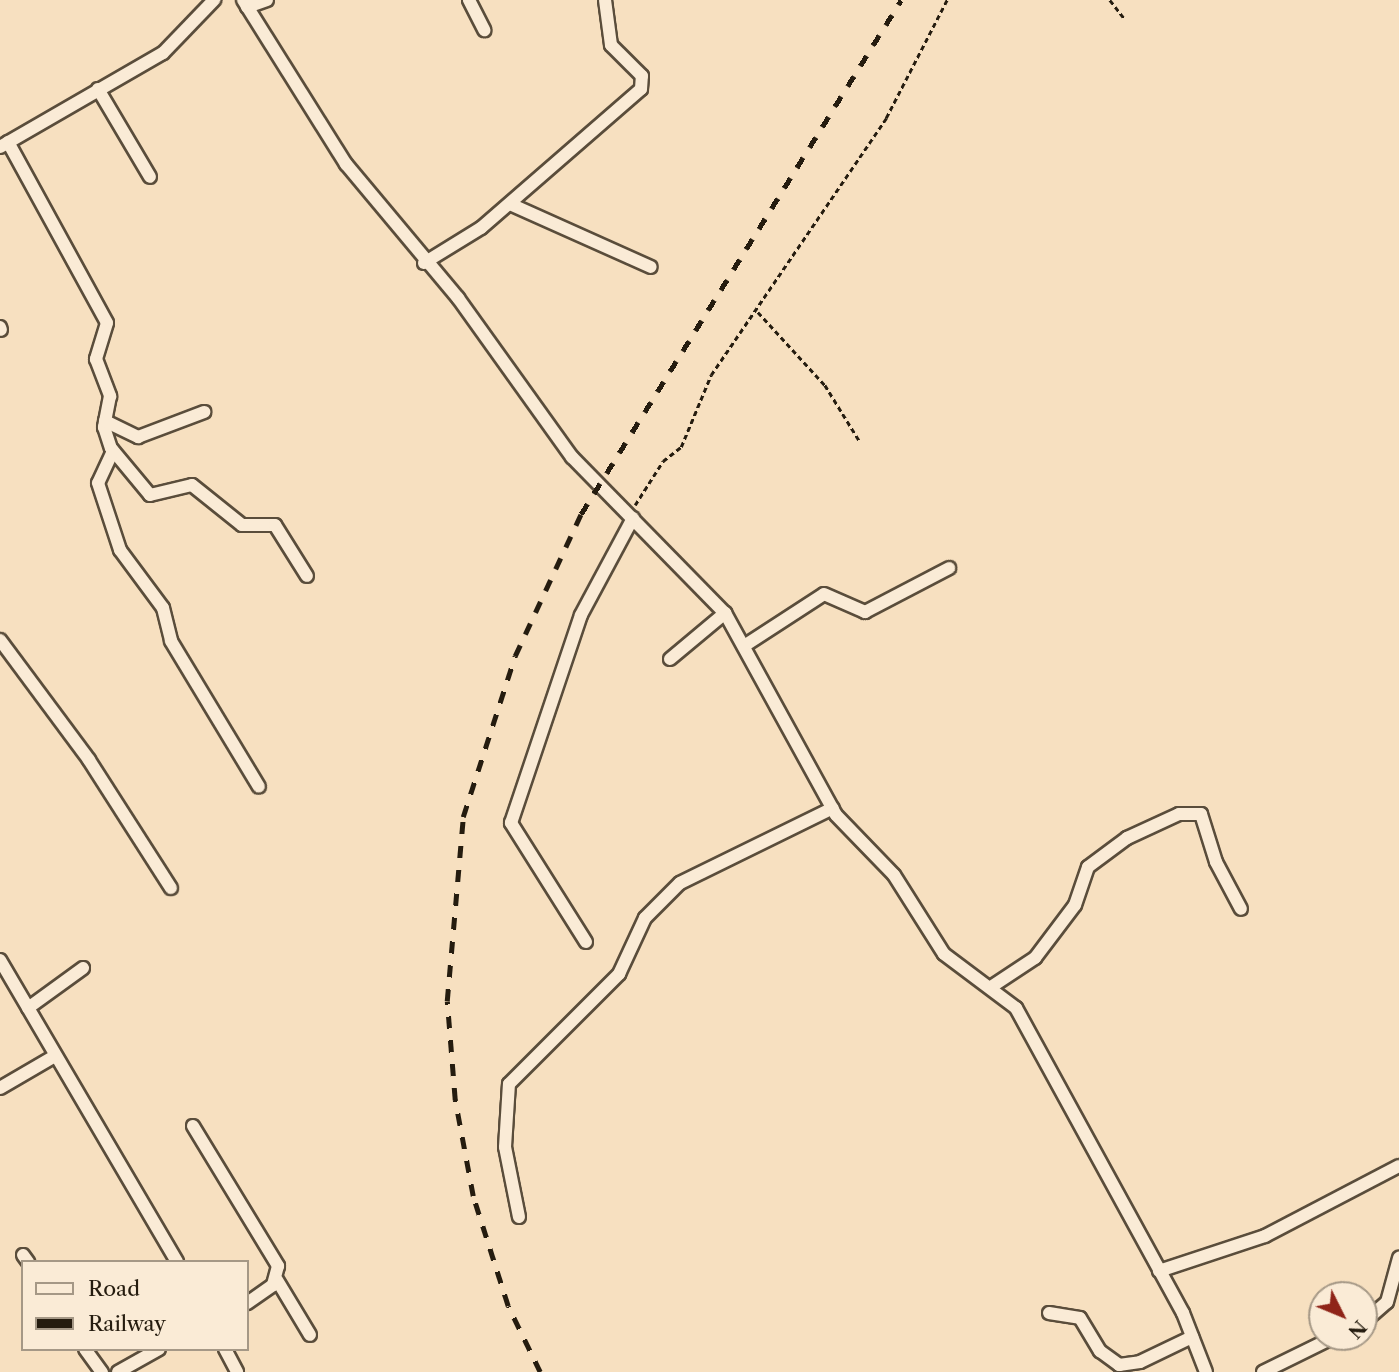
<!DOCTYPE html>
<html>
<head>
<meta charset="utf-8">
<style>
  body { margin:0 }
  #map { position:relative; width:1399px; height:1372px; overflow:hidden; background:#f7e0c0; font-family:"Libre Caslon Text",serif }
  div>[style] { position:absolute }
  .path>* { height:2.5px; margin-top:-1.25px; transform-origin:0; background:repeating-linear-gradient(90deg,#251c0f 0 5px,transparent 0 8.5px) }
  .roads { filter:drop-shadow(2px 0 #5a4d3b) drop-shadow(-2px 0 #5a4d3b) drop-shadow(0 2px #5a4d3b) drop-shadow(0 -2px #5a4d3b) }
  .street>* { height:12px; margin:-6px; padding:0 6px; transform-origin:6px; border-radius:6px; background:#faebd6 }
  .rail>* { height:4.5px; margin-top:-2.25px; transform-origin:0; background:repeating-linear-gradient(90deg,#251c0f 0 12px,transparent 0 24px) }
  span { translate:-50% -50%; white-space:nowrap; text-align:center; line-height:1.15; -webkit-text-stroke:7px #faebd6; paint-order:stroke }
  .legend { position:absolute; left:21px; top:1260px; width:228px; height:91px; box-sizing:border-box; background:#faebd6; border:2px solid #a59886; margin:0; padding:9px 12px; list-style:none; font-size:21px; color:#251c0f }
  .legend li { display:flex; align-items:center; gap:14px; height:35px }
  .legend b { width:35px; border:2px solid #a59886 }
  .north { position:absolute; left:1308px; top:1281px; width:70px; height:70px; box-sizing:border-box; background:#faebd6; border:2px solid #a59886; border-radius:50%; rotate:133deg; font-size:19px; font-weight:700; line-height:28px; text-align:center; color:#251c0f }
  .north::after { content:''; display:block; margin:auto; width:24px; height:32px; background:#8f2418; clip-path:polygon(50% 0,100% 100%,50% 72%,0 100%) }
</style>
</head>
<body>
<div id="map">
  <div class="path">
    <div style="left:1110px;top:0;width:24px;rotate:52deg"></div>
    <div style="left:758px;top:312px;width:99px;rotate:47.5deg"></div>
    <div style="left:825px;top:385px;width:65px;rotate:58.3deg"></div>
    <div style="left:635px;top:505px;width:52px;rotate:-57.5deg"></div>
    <div style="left:663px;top:461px;width:23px;rotate:-38deg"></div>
    <div style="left:681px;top:447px;width:78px;rotate:-67.4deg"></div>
    <div style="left:711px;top:375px;width:311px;rotate:-55.7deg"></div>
    <div style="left:886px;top:118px;width:133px;rotate:-62.7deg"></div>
  </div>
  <div class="roads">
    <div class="street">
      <div style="left:243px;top:0;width:194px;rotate:57.9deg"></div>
      <div style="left:346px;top:164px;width:175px;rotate:50.1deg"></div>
      <div style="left:458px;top:298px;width:196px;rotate:54.4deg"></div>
      <div style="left:572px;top:457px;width:219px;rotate:45.6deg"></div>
      <div style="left:725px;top:613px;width:230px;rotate:61.2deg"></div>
      <div style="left:836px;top:815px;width:83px;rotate:46deg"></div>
      <div style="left:894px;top:875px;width:93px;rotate:57.7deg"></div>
      <div style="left:944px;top:954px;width:90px;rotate:36.9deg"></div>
      <div style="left:1016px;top:1008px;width:348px;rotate:61.3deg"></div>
      <div style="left:1183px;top:1313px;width:63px;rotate:68.7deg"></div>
      <div style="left:469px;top:0;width:34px;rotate:63deg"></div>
      <div style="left:247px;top:7px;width:21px;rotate:-19deg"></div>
      <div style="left:98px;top:89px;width:102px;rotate:59.4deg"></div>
      <div style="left:8px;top:142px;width:206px;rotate:61.3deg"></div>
      <div style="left:107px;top:323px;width:38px;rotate:107deg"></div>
      <div style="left:96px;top:359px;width:40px;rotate:69deg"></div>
      <div style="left:110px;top:396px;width:32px;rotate:101deg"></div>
      <div style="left:104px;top:427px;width:22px;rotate:72deg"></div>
      <div style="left:111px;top:448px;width:61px;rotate:50.3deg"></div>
      <div style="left:150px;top:495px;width:43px;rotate:-13.4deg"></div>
      <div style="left:192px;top:485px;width:64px;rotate:38.7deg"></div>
      <div style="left:242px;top:525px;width:33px"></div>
      <div style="left:275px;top:525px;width:60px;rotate:57.9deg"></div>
      <div style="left:0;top:147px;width:188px;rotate:-30deg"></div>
      <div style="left:163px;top:53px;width:74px;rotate:-46.1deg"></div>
      <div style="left:510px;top:204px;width:154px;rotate:24.1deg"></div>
      <div style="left:424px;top:263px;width:67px;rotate:-31.6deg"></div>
      <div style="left:481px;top:228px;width:212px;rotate:-41deg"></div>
      <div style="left:641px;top:89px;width:13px;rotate:-86deg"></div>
      <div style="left:642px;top:76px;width:44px;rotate:-135deg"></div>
      <div style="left:611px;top:45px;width:45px;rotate:-97.6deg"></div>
      <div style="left:0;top:327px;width:3px;rotate:72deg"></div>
      <div style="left:105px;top:421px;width:37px;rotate:26deg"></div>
      <div style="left:138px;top:437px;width:71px;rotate:-20.7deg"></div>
      <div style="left:113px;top:451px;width:35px;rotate:115deg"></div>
      <div style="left:98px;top:483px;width:71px;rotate:71.8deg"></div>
      <div style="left:120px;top:550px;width:72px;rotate:53.4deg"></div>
      <div style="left:163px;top:608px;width:34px;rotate:76deg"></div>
      <div style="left:171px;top:641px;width:170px;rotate:58.9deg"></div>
      <div style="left:0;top:640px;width:149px;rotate:53.4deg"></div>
      <div style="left:89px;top:760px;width:152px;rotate:57.4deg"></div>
      <div style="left:744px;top:646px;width:95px;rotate:-33deg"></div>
      <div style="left:824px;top:594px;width:45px;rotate:23.7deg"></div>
      <div style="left:865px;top:612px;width:95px;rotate:-27.6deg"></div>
      <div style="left:670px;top:659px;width:72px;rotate:-39.9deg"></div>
      <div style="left:586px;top:942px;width:141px;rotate:-122.2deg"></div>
      <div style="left:511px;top:823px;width:219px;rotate:-71.4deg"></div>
      <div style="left:581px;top:615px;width:110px;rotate:-61.8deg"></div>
      <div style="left:0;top:960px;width:350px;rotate:59.6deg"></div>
      <div style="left:991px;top:987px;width:53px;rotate:-33.4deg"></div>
      <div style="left:1035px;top:958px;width:66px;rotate:-53deg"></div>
      <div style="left:1075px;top:905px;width:40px;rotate:-71.1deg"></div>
      <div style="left:1088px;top:867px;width:49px;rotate:-36.6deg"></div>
      <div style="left:1127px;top:838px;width:57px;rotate:-24.8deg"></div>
      <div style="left:1179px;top:814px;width:22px"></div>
      <div style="left:1201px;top:814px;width:50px;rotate:72.6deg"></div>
      <div style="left:1216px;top:862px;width:53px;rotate:62deg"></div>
      <div style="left:28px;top:1008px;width:68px;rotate:-36deg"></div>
      <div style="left:0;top:1088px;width:64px;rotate:-30.2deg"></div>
      <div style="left:193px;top:1126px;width:164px;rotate:58.7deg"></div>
      <div style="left:278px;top:1266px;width:20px;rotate:105deg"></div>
      <div style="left:273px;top:1285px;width:32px;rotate:145deg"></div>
      <div style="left:519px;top:1217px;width:71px;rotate:-101.3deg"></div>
      <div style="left:505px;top:1147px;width:63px;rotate:-86.4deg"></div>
      <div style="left:509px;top:1084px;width:156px;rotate:-45deg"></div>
      <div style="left:619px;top:974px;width:62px;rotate:-65.1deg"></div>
      <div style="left:645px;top:918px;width:49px;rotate:-45deg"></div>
      <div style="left:680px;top:883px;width:170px;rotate:-26.1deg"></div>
      <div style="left:23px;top:1255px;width:9px;rotate:54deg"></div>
      <div style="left:1159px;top:1271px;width:112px;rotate:-18.3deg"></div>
      <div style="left:1265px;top:1236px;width:151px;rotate:-27.6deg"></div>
      <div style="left:277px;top:1280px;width:64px;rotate:59deg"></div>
      <div style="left:1049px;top:1313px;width:31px;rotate:9deg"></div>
      <div style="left:1080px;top:1318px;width:39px;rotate:59deg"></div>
      <div style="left:1100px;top:1351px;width:24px;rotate:36deg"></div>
      <div style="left:1119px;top:1365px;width:21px;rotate:-8deg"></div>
      <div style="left:1140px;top:1362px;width:58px;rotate:-25.7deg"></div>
      <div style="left:1364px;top:1322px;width:30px;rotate:-41deg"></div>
      <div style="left:1387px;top:1302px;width:46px;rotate:-74.7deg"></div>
      <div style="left:85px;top:1349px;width:29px;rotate:54deg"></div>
      <div style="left:225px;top:1349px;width:26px;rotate:62deg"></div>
      <div style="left:118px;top:1372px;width:47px;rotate:-29.3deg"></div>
      <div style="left:1263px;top:1372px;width:79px;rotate:-26.2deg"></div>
    </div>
  </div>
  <div class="rail">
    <div style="left:540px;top:1372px;width:73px;rotate:-115.9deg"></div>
    <div style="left:508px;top:1306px;width:115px;rotate:-107.7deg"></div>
    <div style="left:473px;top:1196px;width:98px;rotate:-100.6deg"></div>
    <div style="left:455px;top:1100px;width:99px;rotate:-94.6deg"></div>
    <div style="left:447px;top:1001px;width:185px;rotate:-85deg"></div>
    <div style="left:463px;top:817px;width:169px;rotate:-72.1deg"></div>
    <div style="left:515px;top:656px;width:157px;rotate:-65.1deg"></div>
    <div style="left:581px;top:514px;width:605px;rotate:-58.09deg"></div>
  </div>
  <ul class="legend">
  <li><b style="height:9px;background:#faebd6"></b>Road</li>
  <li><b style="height:9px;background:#251c0f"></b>Railway</li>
  </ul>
  <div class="north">N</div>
</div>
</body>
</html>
